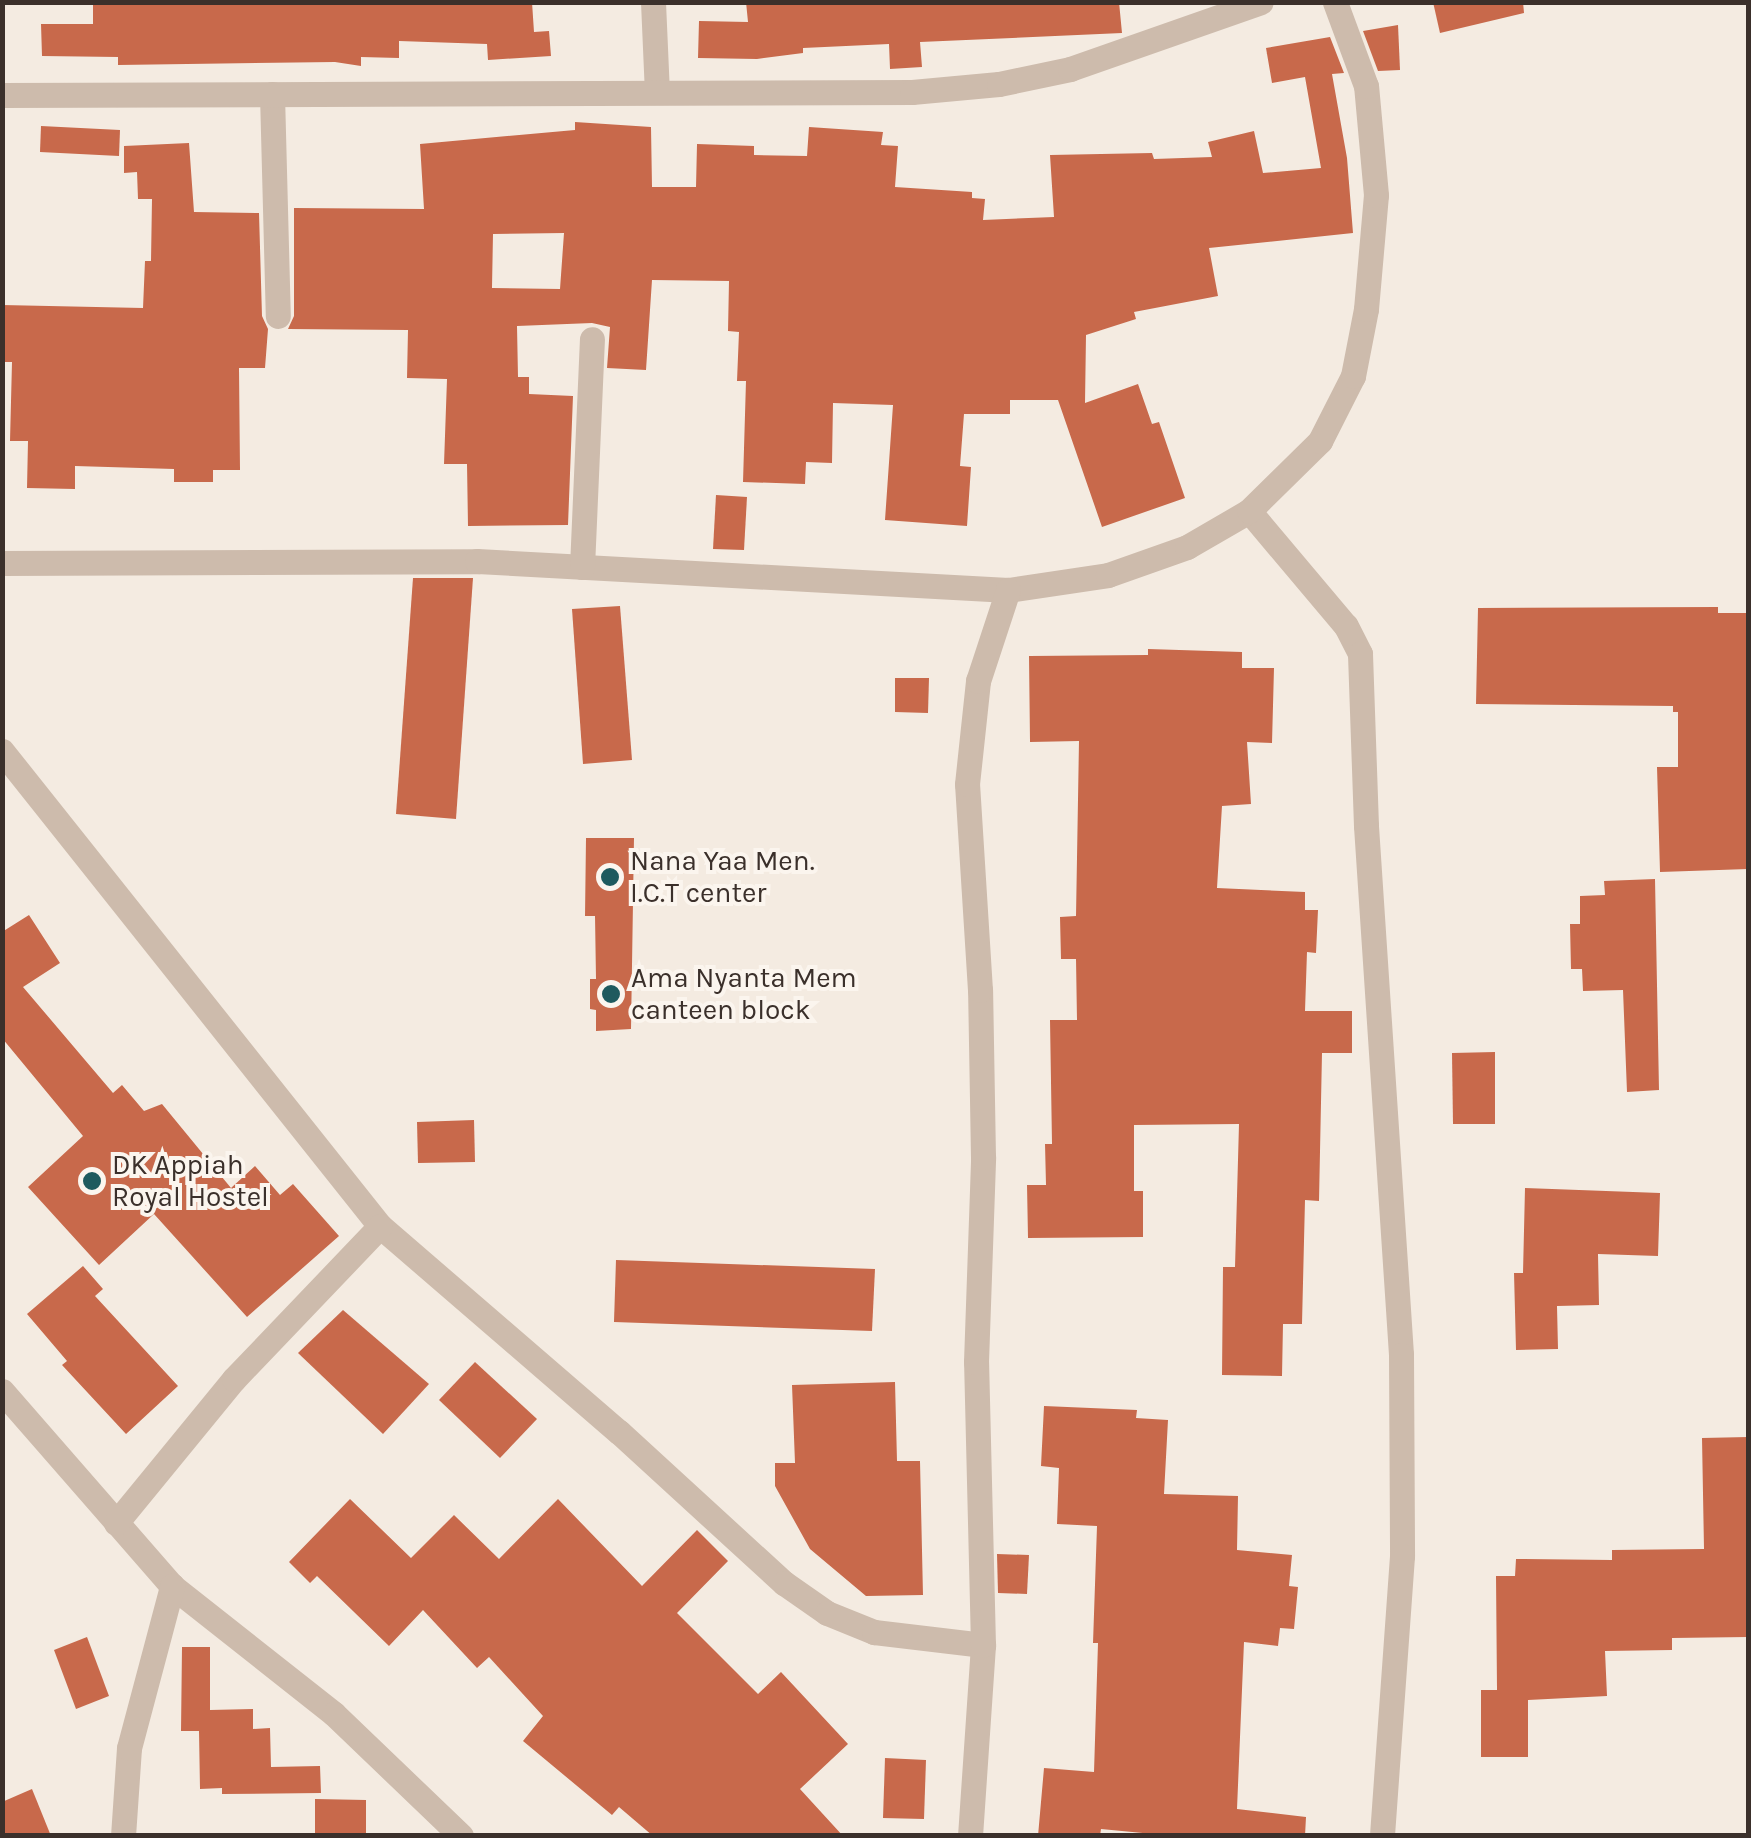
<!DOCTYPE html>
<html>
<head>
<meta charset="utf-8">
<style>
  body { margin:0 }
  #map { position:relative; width:1751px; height:1838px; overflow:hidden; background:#f4ebe1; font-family:Karla,sans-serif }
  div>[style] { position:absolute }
  .building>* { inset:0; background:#c8694b }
  .minor>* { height:25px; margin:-12.5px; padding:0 12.5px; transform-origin:12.5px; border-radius:12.5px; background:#cdbbac }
  .dots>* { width:28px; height:28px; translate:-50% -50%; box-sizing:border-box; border:5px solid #fbf5ee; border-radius:50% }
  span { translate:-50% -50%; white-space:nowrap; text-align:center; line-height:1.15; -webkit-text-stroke:8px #fbf5ee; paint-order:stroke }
  .poi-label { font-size:28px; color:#3b302b }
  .left { translate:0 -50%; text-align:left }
  .frame { position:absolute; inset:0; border:5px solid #3b302b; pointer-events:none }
</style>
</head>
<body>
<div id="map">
  <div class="building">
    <div style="clip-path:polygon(93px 2px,532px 2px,534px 32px,549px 31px,551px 56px,488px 60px,487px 44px,399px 41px,399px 58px,361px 57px,361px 66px,335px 62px,118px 65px,118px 57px,42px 56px,41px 24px,93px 24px)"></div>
    <div style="clip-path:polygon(746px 2px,1119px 2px,1122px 33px,920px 42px,922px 67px,890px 69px,889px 44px,803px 48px,803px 53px,757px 59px,698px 58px,699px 21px,748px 22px)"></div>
    <div style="clip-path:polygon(1433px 2px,1523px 2px,1524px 13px,1440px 33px)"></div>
    <div style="clip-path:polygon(1398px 25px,1400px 70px,1378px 71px,1363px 31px)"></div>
    <div style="clip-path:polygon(evenodd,1330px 37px,1344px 73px,1332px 74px,1347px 158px,1353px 233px,1209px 248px,1218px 296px,1134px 312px,1136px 319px,1086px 335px,1085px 403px,1138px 384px,1152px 424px,1159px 422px,1185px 498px,1102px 527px,1058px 400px,1010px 400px,1010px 414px,964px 414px,960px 466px,971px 467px,967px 526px,885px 520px,893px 405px,833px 403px,832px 463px,806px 462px,805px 484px,743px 482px,746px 381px,737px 381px,739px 332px,728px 331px,729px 281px,652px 280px,646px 370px,607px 368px,610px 327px,592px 323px,517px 326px,518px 377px,529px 377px,529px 394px,573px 396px,568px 525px,468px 526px,467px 464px,444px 464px,447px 379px,407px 378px,408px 330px,288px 329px,294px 316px,294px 208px,424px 209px,420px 144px,575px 130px,575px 122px,651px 127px,652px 187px,696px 187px,697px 144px,754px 146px,754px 155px,807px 156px,809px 127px,883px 132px,881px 145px,898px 146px,895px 187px,972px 192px,972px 198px,985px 199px,983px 220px,1054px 217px,1050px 155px,1152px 153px,1154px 159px,1212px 157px,1208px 142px,1254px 131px,1263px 173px,1321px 168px,1305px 77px,1272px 83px,1266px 48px,1330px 37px,564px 233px,560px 289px,492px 288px,493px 234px,564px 233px)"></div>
    <div style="clip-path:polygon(41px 126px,120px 130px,119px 156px,40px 152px)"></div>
    <div style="clip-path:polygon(189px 143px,194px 212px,259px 213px,262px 316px,268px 329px,265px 368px,239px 368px,240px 470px,213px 470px,213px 482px,174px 482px,174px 469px,75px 466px,75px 489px,27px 488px,28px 441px,10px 441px,12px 362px,2px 362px,2px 305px,143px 308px,145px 261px,151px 261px,152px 199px,138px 199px,137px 172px,124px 173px,124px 146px)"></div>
    <div style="clip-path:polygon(716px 495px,747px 497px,744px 550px,713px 549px)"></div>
    <div style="clip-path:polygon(413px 578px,473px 578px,456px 819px,396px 814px)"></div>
    <div style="clip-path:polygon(620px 606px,632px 760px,583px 764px,572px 609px)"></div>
    <div style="clip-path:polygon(1718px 607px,1718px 613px,1748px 613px,1748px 869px,1660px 872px,1657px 767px,1678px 767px,1678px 712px,1673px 712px,1673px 706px,1476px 704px,1478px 608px)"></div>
    <div style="clip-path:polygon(1148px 649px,1242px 652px,1242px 668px,1274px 668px,1272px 743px,1247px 742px,1251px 804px,1222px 806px,1217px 888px,1305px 892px,1305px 910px,1318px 910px,1316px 953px,1307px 952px,1305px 1011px,1352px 1011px,1352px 1053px,1322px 1053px,1319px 1201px,1305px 1200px,1302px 1324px,1283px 1324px,1282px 1376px,1222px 1375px,1223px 1267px,1235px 1267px,1239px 1124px,1134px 1125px,1134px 1191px,1143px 1191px,1143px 1237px,1028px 1238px,1027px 1185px,1046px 1185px,1045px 1144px,1052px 1144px,1050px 1020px,1077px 1020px,1076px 959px,1061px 959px,1060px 917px,1076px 916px,1079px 741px,1030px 742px,1029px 656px,1148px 655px)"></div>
    <div style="clip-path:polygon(895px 678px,929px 678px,928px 713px,895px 712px)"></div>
    <div style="clip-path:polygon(586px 838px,634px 838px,631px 1029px,596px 1031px,596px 1010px,590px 1009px,590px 979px,596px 979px,595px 916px,585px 916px)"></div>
    <div style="clip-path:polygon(1655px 879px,1659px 1090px,1627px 1092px,1623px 990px,1583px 991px,1582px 969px,1571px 969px,1570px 924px,1580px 924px,1580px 896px,1605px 895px,1604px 881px)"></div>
    <div style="clip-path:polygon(29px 915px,60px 963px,23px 987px,113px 1093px,122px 1085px,144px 1111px,162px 1104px,231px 1188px,255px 1166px,280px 1195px,293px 1184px,339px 1236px,247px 1317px,154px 1214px,99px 1265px,28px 1187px,83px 1136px,2px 1038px,2px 932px)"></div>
    <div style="clip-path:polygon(1495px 1052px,1495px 1124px,1453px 1124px,1452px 1053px)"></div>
    <div style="clip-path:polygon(474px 1120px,475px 1162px,418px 1163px,417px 1122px)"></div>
    <div style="clip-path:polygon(1525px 1188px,1660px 1193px,1658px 1256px,1598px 1254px,1599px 1305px,1557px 1306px,1558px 1349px,1516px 1350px,1514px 1273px,1523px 1273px)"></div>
    <div style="clip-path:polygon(616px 1260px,875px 1269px,872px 1331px,614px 1322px)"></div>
    <div style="clip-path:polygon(83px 1266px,103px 1289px,95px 1296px,178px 1386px,126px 1434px,62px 1365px,67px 1361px,27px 1314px)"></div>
    <div style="clip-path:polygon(343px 1310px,429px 1384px,383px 1434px,298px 1353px)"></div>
    <div style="clip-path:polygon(475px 1362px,537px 1419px,500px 1458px,439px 1400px)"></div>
    <div style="clip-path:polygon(895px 1382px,897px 1461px,920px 1461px,923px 1595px,866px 1596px,810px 1549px,775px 1486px,775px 1463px,795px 1463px,792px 1385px)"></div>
    <div style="clip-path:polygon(1044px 1406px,1137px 1410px,1136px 1418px,1168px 1420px,1164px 1494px,1238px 1496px,1237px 1550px,1292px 1555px,1289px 1586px,1298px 1587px,1294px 1629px,1280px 1628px,1278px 1646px,1244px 1642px,1237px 1809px,1306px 1817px,1305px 1836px,1174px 1836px,1101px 1829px,1100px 1836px,1038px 1836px,1044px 1768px,1094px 1772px,1098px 1643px,1093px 1643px,1097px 1526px,1057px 1524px,1059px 1468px,1041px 1466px)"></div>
    <div style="clip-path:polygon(1748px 1437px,1748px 1637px,1672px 1638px,1672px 1650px,1605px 1651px,1607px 1696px,1528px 1700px,1528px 1757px,1481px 1757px,1481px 1690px,1497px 1690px,1496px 1576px,1515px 1576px,1516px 1559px,1612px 1560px,1612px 1550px,1704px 1549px,1702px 1438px)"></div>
    <div style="clip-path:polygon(350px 1499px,411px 1558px,454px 1515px,499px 1559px,558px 1499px,642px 1586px,697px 1530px,728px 1561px,677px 1613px,758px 1694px,781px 1672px,848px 1744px,800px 1789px,843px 1836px,653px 1836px,619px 1807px,612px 1815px,523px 1741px,543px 1716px,489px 1657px,477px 1668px,423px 1610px,389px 1646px,317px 1576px,310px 1583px,289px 1562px)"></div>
    <div style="clip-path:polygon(997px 1554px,1029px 1555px,1027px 1594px,998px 1593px)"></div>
    <div style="clip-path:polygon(87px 1637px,109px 1696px,76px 1709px,54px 1650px)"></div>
    <div style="clip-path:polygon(182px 1647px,210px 1647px,210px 1710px,253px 1709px,253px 1729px,270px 1728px,271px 1767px,320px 1766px,321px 1793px,222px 1794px,222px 1788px,200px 1789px,199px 1731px,181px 1731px)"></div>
    <div style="clip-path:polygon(885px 1758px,926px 1760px,924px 1819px,883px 1818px)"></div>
    <div style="clip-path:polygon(32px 1789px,51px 1836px,2px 1836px,2px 1802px)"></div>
    <div style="clip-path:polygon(315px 1799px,366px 1800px,366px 1836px,315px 1836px)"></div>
  </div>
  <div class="minor">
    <div style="left:653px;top:2px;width:90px;rotate:87.5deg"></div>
    <div style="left:272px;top:94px;width:222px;rotate:88.5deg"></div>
    <div style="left:2px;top:95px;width:910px;rotate:-0.19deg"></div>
    <div style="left:912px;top:92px;width:87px;rotate:-5.3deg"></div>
    <div style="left:999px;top:84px;width:73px;rotate:-11.9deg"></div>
    <div style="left:1070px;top:69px;width:202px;rotate:-19.3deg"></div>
    <div style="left:1249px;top:511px;width:150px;rotate:49.9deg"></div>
    <div style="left:1346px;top:626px;width:31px;rotate:63deg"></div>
    <div style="left:1360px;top:654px;width:172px;rotate:88deg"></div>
    <div style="left:1366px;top:826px;width:530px;rotate:86.21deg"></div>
    <div style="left:1401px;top:1355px;width:201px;rotate:89.7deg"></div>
    <div style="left:1402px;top:1556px;width:281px;rotate:94.1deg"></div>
    <div style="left:2px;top:563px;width:475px;rotate:-0.2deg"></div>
    <div style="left:477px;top:561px;width:532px;rotate:3.13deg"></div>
    <div style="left:1008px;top:590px;width:101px;rotate:-8.5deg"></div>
    <div style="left:1108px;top:575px;width:84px;rotate:-19.5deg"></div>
    <div style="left:1187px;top:547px;width:72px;rotate:-30.1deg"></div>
    <div style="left:1249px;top:511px;width:100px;rotate:-44.6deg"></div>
    <div style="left:1320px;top:441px;width:73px;rotate:-63.1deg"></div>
    <div style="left:1353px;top:376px;width:68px;rotate:-79deg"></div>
    <div style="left:1366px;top:309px;width:114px;rotate:-85deg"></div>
    <div style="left:1376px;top:195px;width:109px;rotate:-95.2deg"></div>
    <div style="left:1366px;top:86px;width:90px;rotate:-110.3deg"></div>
    <div style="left:582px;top:567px;width:228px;rotate:-87.5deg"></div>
    <div style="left:2px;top:751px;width:607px;rotate:51.49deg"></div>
    <div style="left:380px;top:1226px;width:316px;rotate:40.8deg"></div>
    <div style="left:619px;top:1432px;width:224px;rotate:42.5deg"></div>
    <div style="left:784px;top:1583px;width:52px;rotate:34.9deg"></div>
    <div style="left:827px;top:1613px;width:51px;rotate:22deg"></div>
    <div style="left:874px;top:1632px;width:110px;rotate:6.8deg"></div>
    <div style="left:2px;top:1391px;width:259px;rotate:48.9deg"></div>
    <div style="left:172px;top:1586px;width:206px;rotate:38.3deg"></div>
    <div style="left:334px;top:1714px;width:176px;rotate:43.8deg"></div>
    <div style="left:116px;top:1523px;width:186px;rotate:-50.7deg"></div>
    <div style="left:234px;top:1379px;width:211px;rotate:-46.3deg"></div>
    <div style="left:123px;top:1836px;width:88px;rotate:-86.1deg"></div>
    <div style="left:129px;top:1748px;width:168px;rotate:-75.1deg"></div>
    <div style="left:970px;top:1836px;width:191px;rotate:-86.1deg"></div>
    <div style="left:983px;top:1645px;width:283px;rotate:-91.4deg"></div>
    <div style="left:976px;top:1362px;width:205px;rotate:-88deg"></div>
    <div style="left:983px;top:1157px;width:167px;rotate:-91deg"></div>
    <div style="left:980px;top:990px;width:206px;rotate:-93.6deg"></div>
    <div style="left:967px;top:784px;width:104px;rotate:-83.9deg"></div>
    <div style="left:978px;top:681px;width:96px;rotate:-71.8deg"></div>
  </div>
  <div class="dots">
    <div style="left:610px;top:877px;background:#1f5a5e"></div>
    <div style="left:611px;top:994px;background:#1f5a5e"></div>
    <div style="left:92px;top:1181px;background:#1f5a5e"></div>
  </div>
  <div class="poi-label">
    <span class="left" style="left:630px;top:877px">Nana Yaa Men.<br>I.C.T center</span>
    <span class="left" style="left:631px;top:994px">Ama Nyanta Mem<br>canteen block</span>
    <span class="left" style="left:112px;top:1181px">DK Appiah<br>Royal Hostel</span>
  </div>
  <div class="frame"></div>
</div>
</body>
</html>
